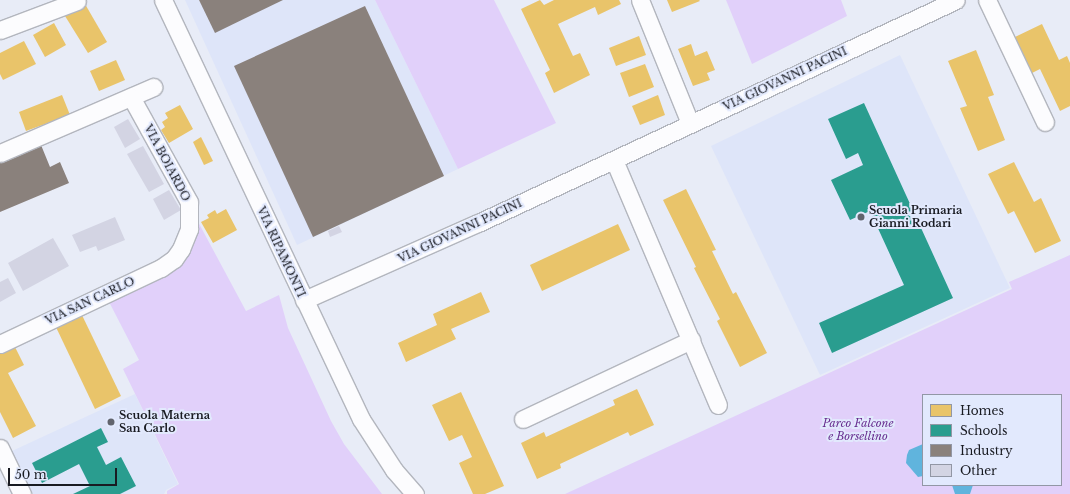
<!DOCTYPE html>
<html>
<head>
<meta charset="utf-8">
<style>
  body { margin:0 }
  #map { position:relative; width:1070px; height:494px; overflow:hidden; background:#e8ecf7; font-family:"Libre Baskerville",serif }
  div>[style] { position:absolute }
  .built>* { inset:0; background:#dee5f9 }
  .green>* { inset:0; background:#e1d0fa }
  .water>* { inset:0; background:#60b4dd }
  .homes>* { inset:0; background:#e9c46a }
  .schools>* { inset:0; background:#2a9d8f }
  .industry>* { inset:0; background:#8a817c }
  .building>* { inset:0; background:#d3d4e3 }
  .roads { filter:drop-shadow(1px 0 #b3b6be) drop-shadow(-1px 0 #b3b6be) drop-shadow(0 1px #b3b6be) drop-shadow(0 -1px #b3b6be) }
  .minor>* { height:17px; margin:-8.5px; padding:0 8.5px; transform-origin:8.5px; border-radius:8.5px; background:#fcfcfe }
  .dots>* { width:11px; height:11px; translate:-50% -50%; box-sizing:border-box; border:2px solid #e2e9fd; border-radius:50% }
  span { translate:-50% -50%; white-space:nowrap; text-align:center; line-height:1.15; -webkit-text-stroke:4px #e2e9fd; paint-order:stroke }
  .street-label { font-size:11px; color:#191b22 }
  .poi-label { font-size:11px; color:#191b22; font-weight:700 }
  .left { translate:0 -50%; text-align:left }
  .park-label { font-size:11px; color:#672d8f; font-style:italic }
  .legend { position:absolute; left:922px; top:394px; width:140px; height:92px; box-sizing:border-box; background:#e2e9fd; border:1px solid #9297a5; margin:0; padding:5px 7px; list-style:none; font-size:12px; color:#191b22 }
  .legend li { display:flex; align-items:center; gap:8px; height:20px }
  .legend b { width:20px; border:1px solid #9297a5 }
  .scale { position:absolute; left:8px; top:468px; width:109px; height:18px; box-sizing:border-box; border:2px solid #191b22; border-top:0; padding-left:5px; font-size:12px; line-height:14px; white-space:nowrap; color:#191b22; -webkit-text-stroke:3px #e2e9fd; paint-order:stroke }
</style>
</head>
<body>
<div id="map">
  <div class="built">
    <div style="clip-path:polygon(185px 0,375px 0,458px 169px,297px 245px)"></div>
    <div style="clip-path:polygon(900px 55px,1010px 288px,820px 375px,711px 146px)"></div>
    <div style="clip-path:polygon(135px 394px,178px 484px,166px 490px,164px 494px,33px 494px,12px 451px)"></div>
  </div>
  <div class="green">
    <div style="clip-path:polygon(375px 0,494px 0,556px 123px,458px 169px)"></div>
    <div style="clip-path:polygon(726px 0,841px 0,847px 16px,752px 64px)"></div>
    <div style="clip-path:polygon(196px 218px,246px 311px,279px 295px,288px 328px,331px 421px,344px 444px,382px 494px,167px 494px,167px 491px,179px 484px,123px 369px,139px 360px,106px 296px,174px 265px)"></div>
    <div style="clip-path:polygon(evenodd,1070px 255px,1070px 494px,565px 494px,1012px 289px,1009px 282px,1070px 255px,923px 395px,1061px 395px,1061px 485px,923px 485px,923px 395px)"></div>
  </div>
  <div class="water">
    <div style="clip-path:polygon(923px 444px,923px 476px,918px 477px,906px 463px,907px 455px,909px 450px)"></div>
    <div style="clip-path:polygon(952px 485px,973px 485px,970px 494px,955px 494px)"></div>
  </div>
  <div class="homes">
    <div style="clip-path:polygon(540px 0,544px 5px,554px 0,619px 0,621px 4px,598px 15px,595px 7px,558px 24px,573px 56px,580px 53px,590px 75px,554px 93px,545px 73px,550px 70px,521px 9px)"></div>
    <div style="clip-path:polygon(667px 0,699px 0,700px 1px,672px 12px)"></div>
    <div style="clip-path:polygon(85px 4px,107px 42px,88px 53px,65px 16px)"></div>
    <div style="clip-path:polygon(54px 23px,66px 45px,45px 57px,33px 35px)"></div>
    <div style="clip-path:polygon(1042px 24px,1059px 60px,1067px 56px,1070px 63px,1070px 106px,1060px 111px,1040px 69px,1032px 73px,1015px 37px)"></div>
    <div style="clip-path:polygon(639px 36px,646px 55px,616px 66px,609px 48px)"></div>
    <div style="clip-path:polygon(24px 41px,36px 64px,3px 80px,0 74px,0 53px)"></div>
    <div style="clip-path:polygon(691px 44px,695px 56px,707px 51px,715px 70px,707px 73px,710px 80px,693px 86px,678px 49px)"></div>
    <div style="clip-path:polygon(976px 50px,994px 95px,988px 97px,1005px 140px,978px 151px,960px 108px,967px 106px,948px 61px)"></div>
    <div style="clip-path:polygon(116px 60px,125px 80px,99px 91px,90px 71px)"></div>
    <div style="clip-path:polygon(645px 64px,654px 87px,629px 97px,620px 73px)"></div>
    <div style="clip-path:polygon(62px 95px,70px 115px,26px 131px,19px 112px)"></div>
    <div style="clip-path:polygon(658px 95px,665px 115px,640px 125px,632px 106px)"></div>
    <div style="clip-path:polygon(180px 105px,193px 129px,169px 143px,161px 130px,165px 127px,162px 122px,168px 118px,165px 113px)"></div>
    <div style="clip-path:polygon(201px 137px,213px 161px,204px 165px,193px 142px)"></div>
    <div style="clip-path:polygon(1014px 162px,1034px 202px,1041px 198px,1061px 241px,1035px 253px,1014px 211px,1008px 214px,988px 174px)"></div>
    <div style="clip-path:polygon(686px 189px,716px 250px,712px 251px,733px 294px,736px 292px,767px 353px,740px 367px,717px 321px,720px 319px,694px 268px,696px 267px,663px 200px)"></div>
    <div style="clip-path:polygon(226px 209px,237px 230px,213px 243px,201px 222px,209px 218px,207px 215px,215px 210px,217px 214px)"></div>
    <div style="clip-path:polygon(618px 224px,630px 250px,542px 291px,530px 265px)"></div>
    <div style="clip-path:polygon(481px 292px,490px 312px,451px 329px,456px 339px,406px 362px,398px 343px,437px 325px,433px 314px)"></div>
    <div style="clip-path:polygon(80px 311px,121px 396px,95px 409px,54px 323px)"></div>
    <div style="clip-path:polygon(14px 345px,24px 365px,8px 373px,36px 426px,13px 438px,0 412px,0 352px)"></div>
    <div style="clip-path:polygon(637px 389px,654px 425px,630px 436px,628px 432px,560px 464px,561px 468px,537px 479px,521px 443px,544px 432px,546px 437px,615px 405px,613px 400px)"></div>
    <div style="clip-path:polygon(461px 392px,504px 486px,485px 494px,473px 494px,459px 463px,472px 457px,462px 435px,449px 441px,432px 405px)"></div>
  </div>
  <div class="schools">
    <div style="clip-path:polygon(864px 103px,953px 298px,832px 353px,819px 323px,904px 285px,870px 211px,850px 220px,831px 180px,863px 165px,858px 153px,846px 159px,828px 119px)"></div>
    <div style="clip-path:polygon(101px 428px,108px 442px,97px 447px,106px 465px,121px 457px,136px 486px,120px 494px,73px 494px,90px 486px,79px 464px,42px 483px,32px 463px)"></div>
  </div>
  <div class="industry">
    <div style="clip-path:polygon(199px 0,283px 0,215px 33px)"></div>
    <div style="clip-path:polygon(365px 6px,444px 176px,313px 237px,234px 66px)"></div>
    <div style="clip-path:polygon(41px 145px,50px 167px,60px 162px,69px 183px,0 212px,0 163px)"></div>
  </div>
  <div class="building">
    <div style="clip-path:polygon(128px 119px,140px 139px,125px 148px,114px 127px)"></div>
    <div style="clip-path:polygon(143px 146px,164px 184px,149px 192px,127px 154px)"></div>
    <div style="clip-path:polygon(169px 190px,181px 210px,164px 220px,153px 199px)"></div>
    <div style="clip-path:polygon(115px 217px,125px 240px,98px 251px,96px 246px,80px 252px,72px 235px)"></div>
    <div style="clip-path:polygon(339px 226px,342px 232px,330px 237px,328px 231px)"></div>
    <div style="clip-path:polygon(53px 238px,69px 266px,23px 291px,8px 263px)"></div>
    <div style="clip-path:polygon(8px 278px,16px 293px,0 302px,0 282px)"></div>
  </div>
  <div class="roads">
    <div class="minor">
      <div style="left:163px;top:0;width:463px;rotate:64.7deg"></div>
      <div style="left:361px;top:419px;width:61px;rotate:57.1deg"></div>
      <div style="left:394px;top:470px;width:32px;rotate:49deg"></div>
      <div style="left:640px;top:0;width:133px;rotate:67.9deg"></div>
      <div style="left:987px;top:0;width:135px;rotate:64.6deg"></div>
      <div style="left:0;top:30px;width:82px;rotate:-20.6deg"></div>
      <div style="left:0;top:153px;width:167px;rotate:-23.3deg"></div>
      <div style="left:614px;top:160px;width:266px;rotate:67deg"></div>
      <div style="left:304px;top:300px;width:190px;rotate:-23.9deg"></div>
      <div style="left:478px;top:223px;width:527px;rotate:-25.01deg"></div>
      <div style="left:0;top:344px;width:178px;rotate:-25.3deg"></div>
      <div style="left:161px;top:268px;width:16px;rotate:-35deg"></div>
      <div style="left:174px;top:259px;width:12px;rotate:-55deg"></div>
      <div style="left:181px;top:249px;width:22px;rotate:-68deg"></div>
      <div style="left:189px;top:229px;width:27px;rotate:-90deg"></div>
      <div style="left:189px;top:202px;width:120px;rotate:-118.9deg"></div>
      <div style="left:523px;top:419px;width:186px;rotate:-25.2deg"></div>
      <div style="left:0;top:448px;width:51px;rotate:64.4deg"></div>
    </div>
  </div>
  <div class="dots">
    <div style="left:861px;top:217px;background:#61646d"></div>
    <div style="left:111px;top:422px;background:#61646d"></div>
  </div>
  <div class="street-label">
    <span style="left:785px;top:79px;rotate:-25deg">VIA GIOVANNI PACINI</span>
    <span style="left:167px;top:163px;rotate:62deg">VIA BOIARDO</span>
    <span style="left:460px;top:231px;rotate:-25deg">VIA GIOVANNI PACINI</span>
    <span style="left:281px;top:252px;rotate:65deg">VIA RIPAMONTI</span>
    <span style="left:90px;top:301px;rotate:-25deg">VIA SAN CARLO</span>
  </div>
  <div class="poi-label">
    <span class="left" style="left:869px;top:217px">Scuola Primaria<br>Gianni Rodari</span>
    <span class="left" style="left:119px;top:422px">Scuola Materna<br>San Carlo</span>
  </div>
  <div class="park-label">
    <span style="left:858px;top:430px">Parco Falcone<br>e Borsellino</span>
  </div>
  <ul class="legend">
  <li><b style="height:11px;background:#e9c46a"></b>Homes</li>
  <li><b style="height:11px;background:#2a9d8f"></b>Schools</li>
  <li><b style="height:11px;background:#8a817c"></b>Industry</li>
  <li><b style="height:11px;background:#d3d4e3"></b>Other</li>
  </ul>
  <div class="scale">50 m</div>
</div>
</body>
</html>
